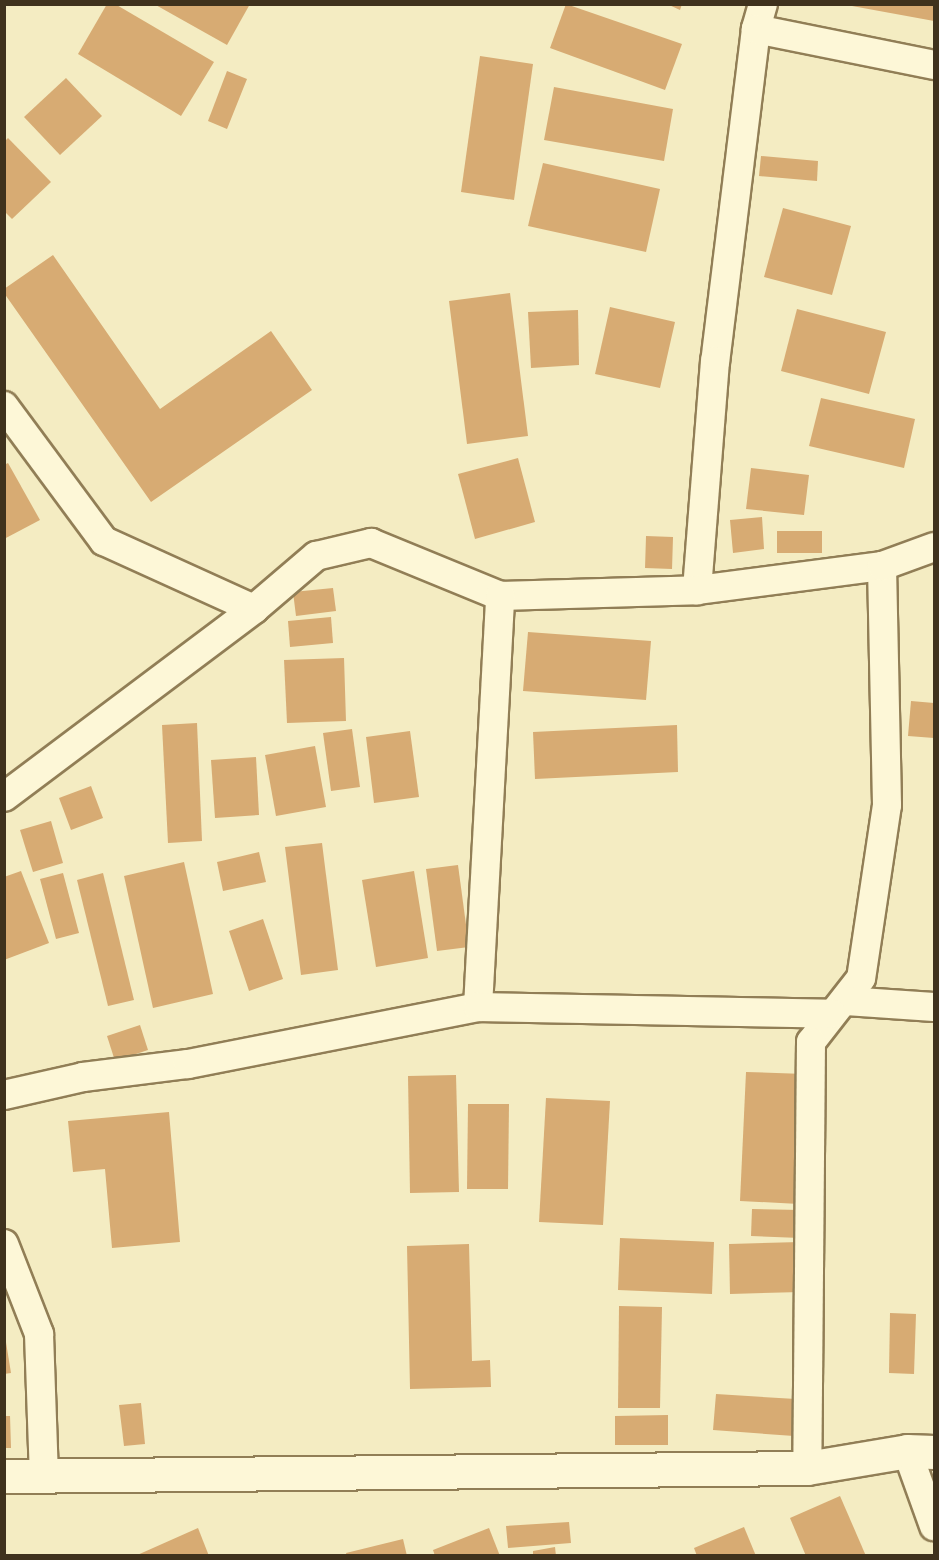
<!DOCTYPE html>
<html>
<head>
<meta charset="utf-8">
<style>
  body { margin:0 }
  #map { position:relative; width:939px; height:1560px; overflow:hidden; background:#f4ecc2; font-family:Bitter,serif }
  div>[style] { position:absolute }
  .building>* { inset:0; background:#d7ab73 }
  .roads { filter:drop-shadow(2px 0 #917e56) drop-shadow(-2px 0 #917e56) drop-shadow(0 2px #917e56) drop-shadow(0 -2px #917e56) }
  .minor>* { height:28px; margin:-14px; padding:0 14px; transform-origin:14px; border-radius:14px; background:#fdf7d7 }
  .tertiary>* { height:33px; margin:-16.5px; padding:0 16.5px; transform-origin:16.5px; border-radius:16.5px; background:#fdf7d7 }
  span { translate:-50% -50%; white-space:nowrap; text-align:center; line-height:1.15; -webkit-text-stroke:4.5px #faf4d3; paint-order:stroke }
  .frame { position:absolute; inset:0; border:6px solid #3f321d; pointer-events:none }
</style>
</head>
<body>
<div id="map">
  <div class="building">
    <div style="clip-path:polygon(107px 4px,115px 4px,214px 62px,181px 116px,78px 54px)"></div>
    <div style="clip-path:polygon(154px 4px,250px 4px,227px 45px)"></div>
    <div style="clip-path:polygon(566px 4px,682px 44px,665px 90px,550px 48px)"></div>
    <div style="clip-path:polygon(667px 4px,682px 4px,680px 10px)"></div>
    <div style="clip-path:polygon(852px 4px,934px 4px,934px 21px,852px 6px)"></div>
    <div style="clip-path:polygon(480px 56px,533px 64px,514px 200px,461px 192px)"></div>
    <div style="clip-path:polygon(227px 71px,247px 79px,227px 129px,208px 121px)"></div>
    <div style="clip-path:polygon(66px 78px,102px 116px,60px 155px,24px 117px)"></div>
    <div style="clip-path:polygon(554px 87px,673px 109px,664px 161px,544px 140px)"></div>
    <div style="clip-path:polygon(8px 138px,51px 182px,12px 219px,4px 211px,4px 142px)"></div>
    <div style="clip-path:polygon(761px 156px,818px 161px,817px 181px,759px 176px)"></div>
    <div style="clip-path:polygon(543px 163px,660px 189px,646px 252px,528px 226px)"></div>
    <div style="clip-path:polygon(783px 208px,851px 226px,832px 295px,764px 277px)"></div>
    <div style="clip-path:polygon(53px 255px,160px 409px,271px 331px,312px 390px,151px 502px,4px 293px,4px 289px)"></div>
    <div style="clip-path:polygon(510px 293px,528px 436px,467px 444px,449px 301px)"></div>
    <div style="clip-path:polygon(610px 307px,675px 322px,660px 388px,595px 374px)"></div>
    <div style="clip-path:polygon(797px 309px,886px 332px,869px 394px,781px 371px)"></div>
    <div style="clip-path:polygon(578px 310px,579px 365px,531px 368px,528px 312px)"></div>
    <div style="clip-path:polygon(821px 398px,915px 419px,904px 468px,809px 446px)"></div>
    <div style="clip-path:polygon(518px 458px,535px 522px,475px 539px,458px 474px)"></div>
    <div style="clip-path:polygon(8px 463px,40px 520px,4px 539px,4px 465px)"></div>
    <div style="clip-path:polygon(751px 468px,809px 475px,804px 515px,746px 509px)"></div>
    <div style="clip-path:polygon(762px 517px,764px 549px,733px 553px,730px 520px)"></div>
    <div style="clip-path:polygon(777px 531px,822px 531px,822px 553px,777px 553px)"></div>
    <div style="clip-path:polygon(646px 536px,673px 537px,672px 569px,645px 568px)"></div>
    <div style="clip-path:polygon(333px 588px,336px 611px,296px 616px,293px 592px)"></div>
    <div style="clip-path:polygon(331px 617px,333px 643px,290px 647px,288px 621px)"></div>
    <div style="clip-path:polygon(528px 632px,651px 641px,646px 700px,523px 691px)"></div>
    <div style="clip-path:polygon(344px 658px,346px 721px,287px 723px,284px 660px)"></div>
    <div style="clip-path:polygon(911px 701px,934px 703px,934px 738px,908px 736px)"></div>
    <div style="clip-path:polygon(197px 723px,202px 841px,168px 843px,162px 725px)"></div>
    <div style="clip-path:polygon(677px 725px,678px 772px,535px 779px,533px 732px)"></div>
    <div style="clip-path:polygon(352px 729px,360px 787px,331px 791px,323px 733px)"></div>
    <div style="clip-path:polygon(410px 731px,419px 797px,374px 803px,366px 737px)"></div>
    <div style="clip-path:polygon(315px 746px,326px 807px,276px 816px,265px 755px)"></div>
    <div style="clip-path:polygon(256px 757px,259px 815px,215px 818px,211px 760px)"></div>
    <div style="clip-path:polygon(91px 786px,103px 818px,71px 830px,59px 798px)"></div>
    <div style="clip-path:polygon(51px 821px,63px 863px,33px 872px,20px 830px)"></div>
    <div style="clip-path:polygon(322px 843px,338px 970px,301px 975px,285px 847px)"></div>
    <div style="clip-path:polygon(259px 852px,266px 882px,223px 891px,217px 862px)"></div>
    <div style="clip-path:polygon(184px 862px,213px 994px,153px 1008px,124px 876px)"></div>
    <div style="clip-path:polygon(458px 865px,469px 947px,437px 951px,426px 869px)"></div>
    <div style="clip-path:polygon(21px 871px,49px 943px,4px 960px,4px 877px)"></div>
    <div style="clip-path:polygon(414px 871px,428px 958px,376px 967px,362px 880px)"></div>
    <div style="clip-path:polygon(63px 873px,79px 933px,56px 939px,40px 879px)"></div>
    <div style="clip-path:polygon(103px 873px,134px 1000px,108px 1006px,77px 880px)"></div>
    <div style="clip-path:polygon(263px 919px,283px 979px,249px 991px,229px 931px)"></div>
    <div style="clip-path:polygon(140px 1025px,148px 1050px,115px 1061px,107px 1036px)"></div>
    <div style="clip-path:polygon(746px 1072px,805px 1074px,799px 1204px,740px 1201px)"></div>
    <div style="clip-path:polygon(456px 1075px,459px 1192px,410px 1193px,408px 1076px)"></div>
    <div style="clip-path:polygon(546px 1098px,610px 1101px,603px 1225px,539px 1222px)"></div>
    <div style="clip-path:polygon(468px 1104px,509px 1104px,508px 1189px,467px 1189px)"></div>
    <div style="clip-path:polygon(169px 1112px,180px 1242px,112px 1248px,105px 1169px,73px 1172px,68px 1121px)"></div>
    <div style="clip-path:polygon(752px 1209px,801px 1210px,800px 1238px,751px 1236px)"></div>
    <div style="clip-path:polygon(620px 1238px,714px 1242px,712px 1294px,618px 1290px)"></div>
    <div style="clip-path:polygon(800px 1242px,801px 1292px,730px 1294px,729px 1244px)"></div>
    <div style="clip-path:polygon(469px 1244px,472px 1361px,490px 1360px,491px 1387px,410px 1389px,407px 1246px)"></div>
    <div style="clip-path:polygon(619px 1306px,662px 1307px,660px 1408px,618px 1408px)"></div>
    <div style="clip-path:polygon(890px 1313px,916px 1314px,914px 1374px,889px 1373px)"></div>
    <div style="clip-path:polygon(4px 1330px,11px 1373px,4px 1374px)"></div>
    <div style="clip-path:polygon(716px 1394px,796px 1399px,794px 1436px,713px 1430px)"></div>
    <div style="clip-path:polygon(141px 1403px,145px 1444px,124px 1446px,119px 1405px)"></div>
    <div style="clip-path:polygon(668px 1415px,668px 1445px,615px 1445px,615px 1416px)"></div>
    <div style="clip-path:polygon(4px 1416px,10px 1416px,11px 1448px,4px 1448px)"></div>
    <div style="clip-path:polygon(840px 1496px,866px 1556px,806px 1556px,790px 1518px)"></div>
    <div style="clip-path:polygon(569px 1522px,571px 1543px,508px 1548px,506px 1526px)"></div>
    <div style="clip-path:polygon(744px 1527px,756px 1556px,697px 1556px,694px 1548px)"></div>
    <div style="clip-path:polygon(198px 1528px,209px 1556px,135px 1556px)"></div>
    <div style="clip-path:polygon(489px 1528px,500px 1556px,435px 1556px,433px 1550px)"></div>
    <div style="clip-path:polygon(403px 1539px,407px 1556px,347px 1556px,346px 1553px)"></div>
    <div style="clip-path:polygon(555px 1547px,556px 1556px,533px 1556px,533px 1551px)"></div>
  </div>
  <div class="roads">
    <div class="minor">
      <div style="left:763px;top:4px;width:26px;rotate:106deg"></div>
      <div style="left:756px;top:29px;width:335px;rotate:97deg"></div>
      <div style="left:715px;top:361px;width:230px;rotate:94.5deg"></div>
      <div style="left:697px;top:590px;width:187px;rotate:-7.4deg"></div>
      <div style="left:882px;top:566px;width:239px;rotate:88.8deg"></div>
      <div style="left:887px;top:805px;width:175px;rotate:98.5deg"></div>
      <div style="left:861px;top:978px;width:81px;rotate:128deg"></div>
      <div style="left:811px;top:1042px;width:426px;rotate:90.5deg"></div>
      <div style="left:756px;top:29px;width:182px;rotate:11.4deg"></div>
      <div style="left:4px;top:406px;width:168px;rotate:53.5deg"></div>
      <div style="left:104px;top:541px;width:165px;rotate:24.4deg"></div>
      <div style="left:882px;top:566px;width:55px;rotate:-20.1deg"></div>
      <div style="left:4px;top:797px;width:313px;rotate:-36.9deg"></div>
      <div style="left:254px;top:609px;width:82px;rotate:-40.5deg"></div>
      <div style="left:316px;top:556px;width:57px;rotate:-13.3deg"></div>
      <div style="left:371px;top:543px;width:139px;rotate:22.3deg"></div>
      <div style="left:500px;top:596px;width:197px;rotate:-1.7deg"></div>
      <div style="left:846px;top:1001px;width:88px;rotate:3.9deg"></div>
      <div style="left:478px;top:1007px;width:412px;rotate:-86.9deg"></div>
      <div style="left:4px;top:1095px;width:81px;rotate:-12.8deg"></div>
      <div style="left:83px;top:1077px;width:106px;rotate:-7.1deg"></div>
      <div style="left:188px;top:1064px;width:296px;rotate:-11.1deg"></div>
      <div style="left:478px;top:1007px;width:353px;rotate:1.1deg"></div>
      <div style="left:4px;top:1244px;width:97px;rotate:68.7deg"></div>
      <div style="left:39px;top:1334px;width:141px;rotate:88deg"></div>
      <div style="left:907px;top:1451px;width:80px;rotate:70.2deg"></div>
    </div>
    <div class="tertiary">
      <div style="left:4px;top:1476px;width:803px;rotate:-0.57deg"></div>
      <div style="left:807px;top:1468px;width:101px;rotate:-9.6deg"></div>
      <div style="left:907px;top:1451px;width:27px;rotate:2deg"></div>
    </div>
  </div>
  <div class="frame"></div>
</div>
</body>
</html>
